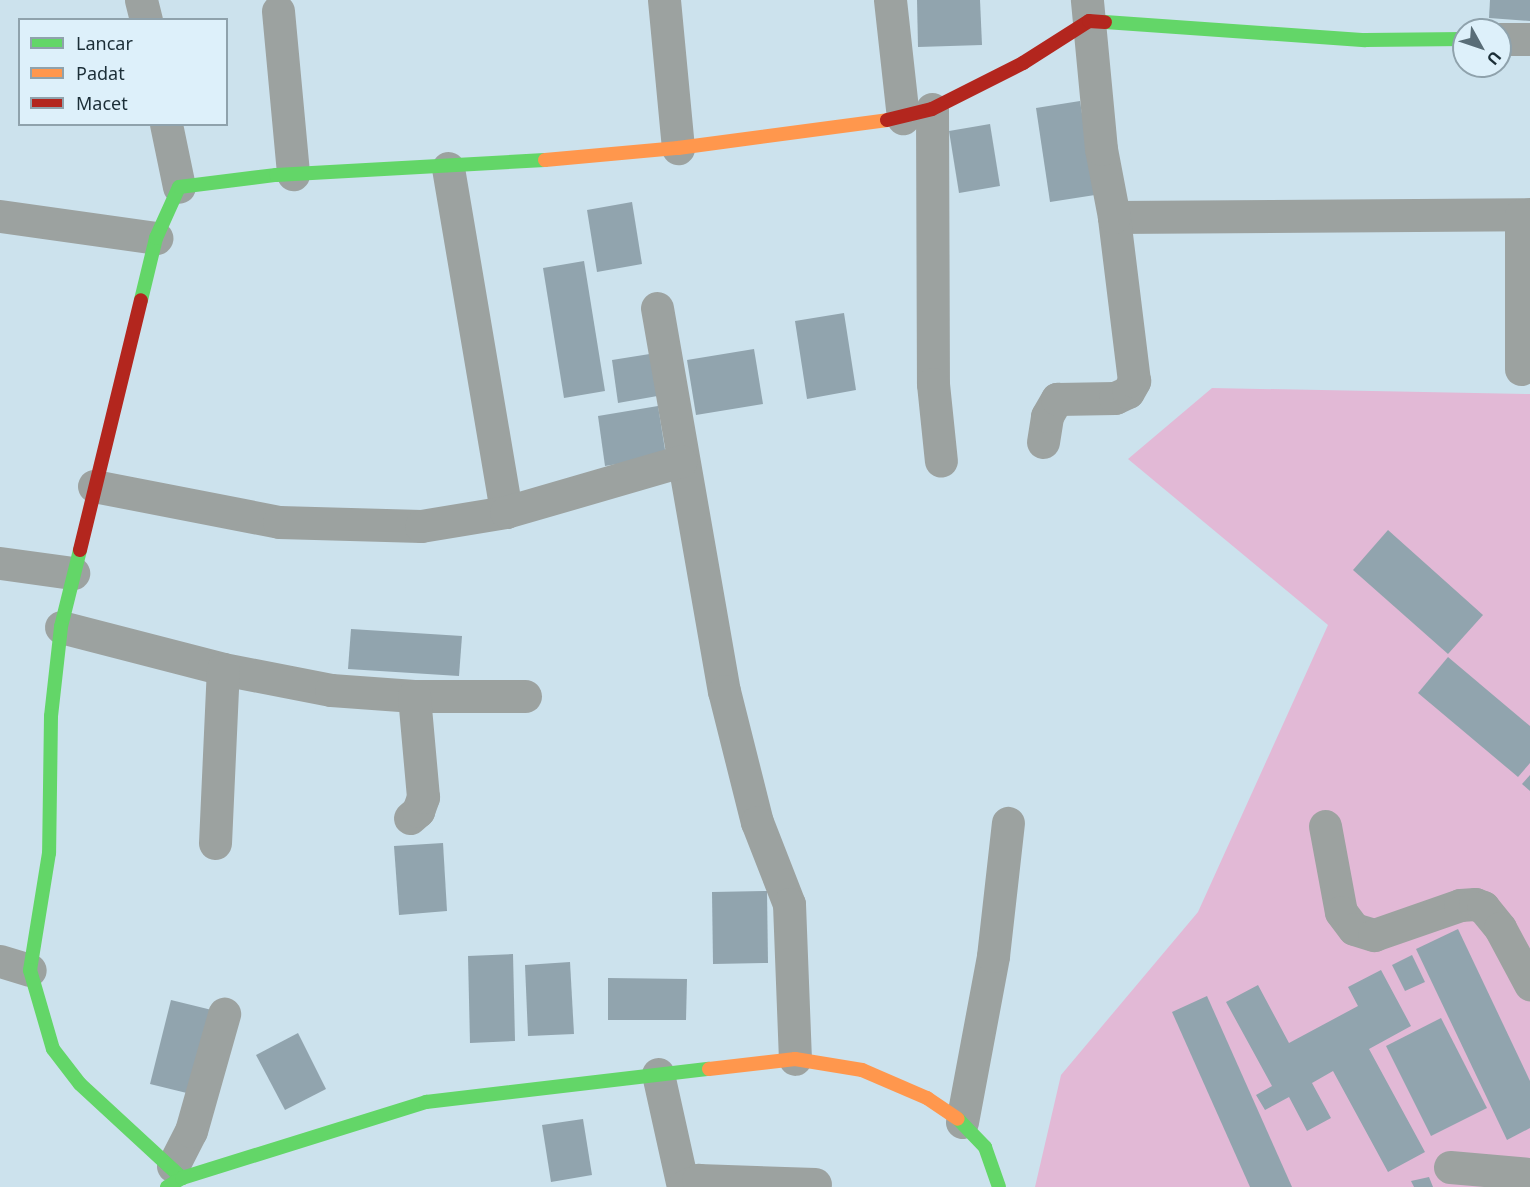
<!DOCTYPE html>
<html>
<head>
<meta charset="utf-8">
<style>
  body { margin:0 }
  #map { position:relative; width:1530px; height:1187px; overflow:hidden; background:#cce2ed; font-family:"Noto Sans",sans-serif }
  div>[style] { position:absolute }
  .green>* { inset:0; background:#e2b9d6 }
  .building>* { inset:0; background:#91a4ae }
  .street>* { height:33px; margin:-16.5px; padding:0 16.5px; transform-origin:16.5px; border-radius:16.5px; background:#9ca2a0 }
  .fast>* { height:14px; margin:-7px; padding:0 7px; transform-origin:7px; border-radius:7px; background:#63d668 }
  .slow>* { height:14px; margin:-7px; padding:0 7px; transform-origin:7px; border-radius:7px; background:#ff974d }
  .jam>* { height:14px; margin:-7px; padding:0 7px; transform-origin:7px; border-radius:7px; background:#b3261e }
  span { translate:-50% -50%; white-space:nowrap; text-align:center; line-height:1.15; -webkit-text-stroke:4.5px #ddf0fa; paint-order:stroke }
  .legend { position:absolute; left:18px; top:18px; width:210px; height:108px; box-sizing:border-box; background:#ddf0fa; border:2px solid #8fa2ac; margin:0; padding:8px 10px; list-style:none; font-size:18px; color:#1b2e37 }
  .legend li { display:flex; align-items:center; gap:12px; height:30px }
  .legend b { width:30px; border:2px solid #8fa2ac }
  .north { position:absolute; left:1452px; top:18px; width:60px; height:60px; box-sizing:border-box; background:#ddf0fa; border:2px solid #8fa2ac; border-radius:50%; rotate:130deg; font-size:16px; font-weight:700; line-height:24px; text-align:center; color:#1b2e37 }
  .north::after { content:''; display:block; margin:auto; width:21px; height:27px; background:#596d77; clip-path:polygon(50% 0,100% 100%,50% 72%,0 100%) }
</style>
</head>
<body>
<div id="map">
  <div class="green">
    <div style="clip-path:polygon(1212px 388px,1530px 394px,1530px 1187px,1035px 1187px,1061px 1075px,1198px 912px,1328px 625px,1128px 459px)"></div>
  </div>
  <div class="building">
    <div style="clip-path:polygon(917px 0,980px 0,982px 45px,918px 47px)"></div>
    <div style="clip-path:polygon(1490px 0,1530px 0,1530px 21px,1489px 18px)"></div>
    <div style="clip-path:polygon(1080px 101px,1095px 195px,1050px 202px,1036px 108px)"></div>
    <div style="clip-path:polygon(990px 124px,1000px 186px,959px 193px,949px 131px)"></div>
    <div style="clip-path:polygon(632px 202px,642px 264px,597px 272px,587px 210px)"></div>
    <div style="clip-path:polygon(584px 261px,605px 391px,564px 398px,543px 268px)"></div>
    <div style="clip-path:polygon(844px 313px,856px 390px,807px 399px,795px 321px)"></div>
    <div style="clip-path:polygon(754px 349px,763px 404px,696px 415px,687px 360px)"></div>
    <div style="clip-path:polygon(656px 353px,663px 395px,618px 403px,612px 360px)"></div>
    <div style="clip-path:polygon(658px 406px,666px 456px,605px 466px,598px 416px)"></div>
    <div style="clip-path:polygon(1388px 530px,1483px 615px,1448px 654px,1353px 570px)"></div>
    <div style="clip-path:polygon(351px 629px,462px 636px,459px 676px,348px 669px)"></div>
    <div style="clip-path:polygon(1448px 657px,1530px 726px,1530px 763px,1518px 777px,1418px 693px)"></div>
    <div style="clip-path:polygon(1530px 775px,1530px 791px,1522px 784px)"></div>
    <div style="clip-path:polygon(443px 843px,447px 911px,399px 915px,394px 846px)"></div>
    <div style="clip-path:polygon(767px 891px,768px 963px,713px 964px,712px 892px)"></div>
    <div style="clip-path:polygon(1458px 929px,1530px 1081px,1530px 1128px,1507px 1140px,1416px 949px)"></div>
    <div style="clip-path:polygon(513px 954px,515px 1041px,470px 1043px,468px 956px)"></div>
    <div style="clip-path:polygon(1412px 955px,1425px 982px,1405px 991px,1392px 965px)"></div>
    <div style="clip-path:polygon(570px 962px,574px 1034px,528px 1036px,525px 965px)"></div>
    <div style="clip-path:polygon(1381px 970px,1411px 1026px,1369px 1049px,1425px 1152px,1388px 1172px,1333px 1071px,1312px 1083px,1331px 1118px,1307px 1131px,1289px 1097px,1265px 1110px,1256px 1095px,1272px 1086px,1226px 1002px,1258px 985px,1289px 1043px,1358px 1006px,1348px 987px)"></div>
    <div style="clip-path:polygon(608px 978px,687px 979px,686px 1020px,608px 1020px)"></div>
    <div style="clip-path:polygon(1207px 996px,1292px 1187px,1250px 1187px,1172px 1012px)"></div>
    <div style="clip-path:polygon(171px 1000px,220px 1012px,199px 1096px,150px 1084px)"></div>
    <div style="clip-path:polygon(1441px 1018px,1487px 1108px,1431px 1136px,1386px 1046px)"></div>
    <div style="clip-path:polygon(298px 1033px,326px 1089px,285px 1110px,256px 1055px)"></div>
    <div style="clip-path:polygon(583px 1119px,592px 1175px,551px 1182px,542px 1125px)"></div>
    <div style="clip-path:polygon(1429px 1177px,1433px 1187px,1414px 1187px,1411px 1181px)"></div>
  </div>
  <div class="street">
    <div style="left:141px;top:0;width:21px;rotate:76deg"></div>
    <div style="left:664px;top:0;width:149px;rotate:84.6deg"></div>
    <div style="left:890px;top:0;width:119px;rotate:83.7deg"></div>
    <div style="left:278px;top:11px;width:164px;rotate:84.7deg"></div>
    <div style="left:1500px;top:39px;width:30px"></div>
    <div style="left:932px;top:109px;width:275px;rotate:89.8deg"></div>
    <div style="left:933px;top:384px;width:77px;rotate:84.1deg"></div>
    <div style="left:166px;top:124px;width:64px;rotate:78.3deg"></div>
    <div style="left:448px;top:168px;width:349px;rotate:80.4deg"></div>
    <div style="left:0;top:216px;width:158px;rotate:8deg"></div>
    <div style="left:1114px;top:217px;width:416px;rotate:-0.4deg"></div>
    <div style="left:657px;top:308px;width:389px;rotate:80.1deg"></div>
    <div style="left:724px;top:691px;width:135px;rotate:75.9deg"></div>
    <div style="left:757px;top:822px;width:88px;rotate:68.7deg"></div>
    <div style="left:789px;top:904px;width:155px;rotate:87.8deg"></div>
    <div style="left:1521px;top:369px;width:154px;rotate:-90deg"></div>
    <div style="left:1043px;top:442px;width:26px;rotate:-81deg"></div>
    <div style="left:1047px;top:416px;width:20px;rotate:-60deg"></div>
    <div style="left:1057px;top:399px;width:58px;rotate:-1deg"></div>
    <div style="left:1115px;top:398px;width:14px;rotate:-25deg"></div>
    <div style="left:1128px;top:392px;width:13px;rotate:-61deg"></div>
    <div style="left:1134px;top:381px;width:165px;rotate:-97deg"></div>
    <div style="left:1114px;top:217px;width:69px;rotate:-100.8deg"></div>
    <div style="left:1101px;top:149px;width:150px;rotate:-95.4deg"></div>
    <div style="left:94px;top:486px;width:188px;rotate:11deg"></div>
    <div style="left:279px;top:522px;width:142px;rotate:1.6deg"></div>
    <div style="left:421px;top:526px;width:86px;rotate:-9.4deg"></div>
    <div style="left:506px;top:512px;width:182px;rotate:-16.2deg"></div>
    <div style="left:0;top:563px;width:74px;rotate:7.8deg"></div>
    <div style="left:61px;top:627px;width:167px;rotate:14.5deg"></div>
    <div style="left:223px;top:669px;width:110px;rotate:11deg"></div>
    <div style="left:331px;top:690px;width:83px;rotate:4.1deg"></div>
    <div style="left:414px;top:696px;width:111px"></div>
    <div style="left:410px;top:818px;width:11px;rotate:-41deg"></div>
    <div style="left:418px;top:811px;width:15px;rotate:-70deg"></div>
    <div style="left:423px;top:797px;width:101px;rotate:-95.1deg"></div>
    <div style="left:1325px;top:826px;width:87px;rotate:79.5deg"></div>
    <div style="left:1341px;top:912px;width:21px;rotate:53deg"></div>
    <div style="left:1354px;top:929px;width:21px;rotate:17deg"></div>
    <div style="left:1374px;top:935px;width:91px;rotate:-19.2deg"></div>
    <div style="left:1460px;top:905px;width:15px;rotate:-4deg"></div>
    <div style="left:1475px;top:904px;width:9px;rotate:21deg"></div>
    <div style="left:1483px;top:907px;width:27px;rotate:51deg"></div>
    <div style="left:1500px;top:928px;width:64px;rotate:61.8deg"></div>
    <div style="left:215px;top:843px;width:174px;rotate:-87.4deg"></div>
    <div style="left:0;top:961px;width:31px;rotate:17deg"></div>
    <div style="left:658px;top:1074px;width:116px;rotate:77.5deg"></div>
    <div style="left:962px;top:1122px;width:169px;rotate:-79.4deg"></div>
    <div style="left:993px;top:956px;width:134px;rotate:-83.6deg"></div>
    <div style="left:173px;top:1166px;width:39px;rotate:-63deg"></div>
    <div style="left:191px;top:1131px;width:122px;rotate:-74.2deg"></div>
    <div style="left:1450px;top:1167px;width:80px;rotate:5deg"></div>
    <div style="left:683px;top:1187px;width:17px;rotate:-25deg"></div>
    <div style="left:698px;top:1180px;width:117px;rotate:2deg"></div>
  </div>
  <div class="fast">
    <div style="left:1105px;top:22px;width:261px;rotate:4deg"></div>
    <div style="left:1365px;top:40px;width:99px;rotate:-0.6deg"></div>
    <div style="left:141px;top:300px;width:64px;rotate:-76.4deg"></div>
    <div style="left:156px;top:238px;width:56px;rotate:-65.7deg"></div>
    <div style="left:179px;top:187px;width:98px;rotate:-7.1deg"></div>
    <div style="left:276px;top:175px;width:269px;rotate:-3.2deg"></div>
    <div style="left:80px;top:550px;width:79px;rotate:103.9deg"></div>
    <div style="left:61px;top:627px;width:90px;rotate:96.4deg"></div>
    <div style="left:51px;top:716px;width:137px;rotate:90.8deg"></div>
    <div style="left:49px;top:853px;width:119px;rotate:99.2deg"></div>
    <div style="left:30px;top:970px;width:82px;rotate:73.8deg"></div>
    <div style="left:53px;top:1049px;width:44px;rotate:52.4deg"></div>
    <div style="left:80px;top:1084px;width:139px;rotate:42.7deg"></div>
    <div style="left:958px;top:1119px;width:39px;rotate:46deg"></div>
    <div style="left:985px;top:1147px;width:42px;rotate:70.7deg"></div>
    <div style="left:167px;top:1187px;width:17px;rotate:-31deg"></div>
    <div style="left:182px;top:1178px;width:256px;rotate:-17.3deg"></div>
    <div style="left:426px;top:1102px;width:285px;rotate:-6.7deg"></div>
  </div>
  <div class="slow">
    <div style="left:545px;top:160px;width:134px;rotate:-5.2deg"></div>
    <div style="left:678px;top:148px;width:211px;rotate:-7.6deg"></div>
    <div style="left:709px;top:1069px;width:87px;rotate:-6.6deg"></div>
    <div style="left:795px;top:1059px;width:68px;rotate:9.3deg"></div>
    <div style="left:862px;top:1070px;width:71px;rotate:23.3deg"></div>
    <div style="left:927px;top:1098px;width:37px;rotate:34deg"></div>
  </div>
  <div class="jam">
    <div style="left:887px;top:120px;width:46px;rotate:-13.7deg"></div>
    <div style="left:932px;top:109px;width:102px;rotate:-26.8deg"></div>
    <div style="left:1023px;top:63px;width:78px;rotate:-32.5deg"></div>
    <div style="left:1089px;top:21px;width:16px;rotate:4deg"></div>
    <div style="left:80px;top:550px;width:257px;rotate:-76.3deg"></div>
  </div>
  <ul class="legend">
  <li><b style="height:8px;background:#63d668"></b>Lancar</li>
  <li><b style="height:8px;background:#ff974d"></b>Padat</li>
  <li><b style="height:8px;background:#b3261e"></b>Macet</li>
  </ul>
  <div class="north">U</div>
</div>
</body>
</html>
